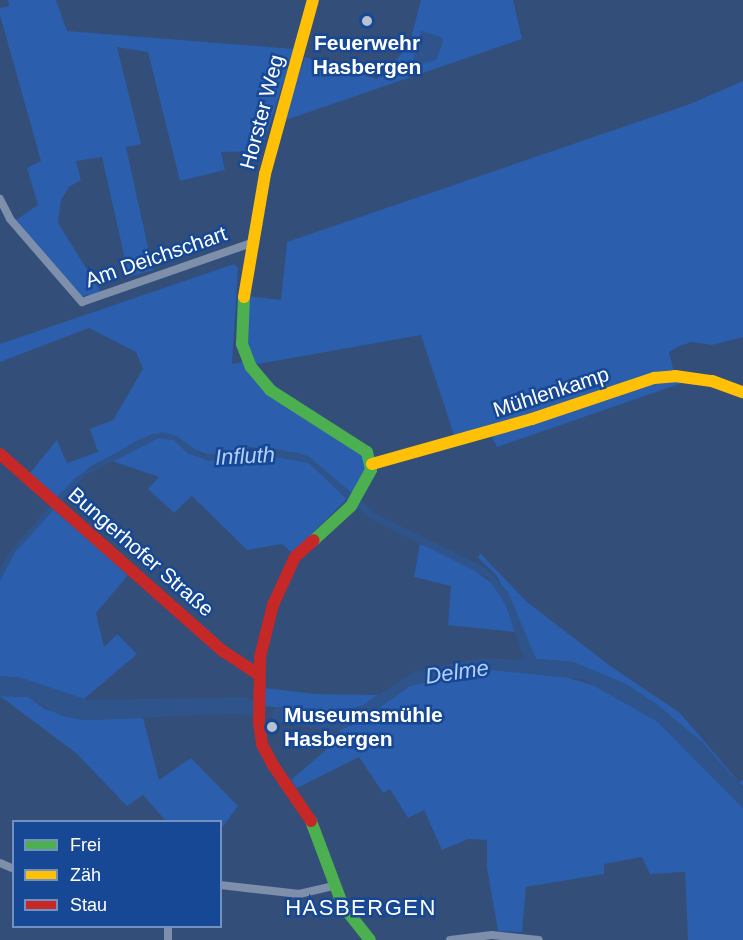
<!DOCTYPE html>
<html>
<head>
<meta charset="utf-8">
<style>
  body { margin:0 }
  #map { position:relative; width:743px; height:940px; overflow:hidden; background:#334e78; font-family:Helvetica,sans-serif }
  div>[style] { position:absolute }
  .green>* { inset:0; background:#2b5eac }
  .water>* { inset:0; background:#2f538b }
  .street>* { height:8px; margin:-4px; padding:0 4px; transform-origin:4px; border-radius:4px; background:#7d8fab }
  .fast>* { height:12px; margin:-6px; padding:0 6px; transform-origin:6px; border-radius:6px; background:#4caf50 }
  .slow>* { height:12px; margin:-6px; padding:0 6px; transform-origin:6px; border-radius:6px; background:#ffc107 }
  .jam>* { height:12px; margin:-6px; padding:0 6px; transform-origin:6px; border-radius:6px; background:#c62828 }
  .dots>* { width:16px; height:16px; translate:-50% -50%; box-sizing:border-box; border:3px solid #164895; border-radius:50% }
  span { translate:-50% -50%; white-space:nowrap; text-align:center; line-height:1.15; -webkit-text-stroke:5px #164895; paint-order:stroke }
  .poi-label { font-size:21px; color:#fff; font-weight:700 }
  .left { translate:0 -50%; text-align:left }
  .street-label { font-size:21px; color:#fff }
  .water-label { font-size:22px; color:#b4d0f8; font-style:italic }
  .neighbourhood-label { font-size:22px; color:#fff; letter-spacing:1.5px }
  .legend { position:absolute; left:12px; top:820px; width:210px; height:108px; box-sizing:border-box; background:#164895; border:2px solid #7391bf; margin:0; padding:8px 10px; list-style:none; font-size:18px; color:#fff }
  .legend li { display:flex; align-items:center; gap:12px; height:30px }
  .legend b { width:30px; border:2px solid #7391bf }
</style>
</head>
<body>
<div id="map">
  <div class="green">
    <div style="clip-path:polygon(8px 0,56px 0,67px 31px,294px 49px,261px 151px,221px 152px,225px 170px,180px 181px,148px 52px,117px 47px,141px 144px,126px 147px,153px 270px,129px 277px,102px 157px,76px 161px,81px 180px,69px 187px,61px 200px,58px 223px,101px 292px,92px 295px,80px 296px,16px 220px,38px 205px,27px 168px,41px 161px,0 15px,0 8px,9px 6px)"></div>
    <div style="clip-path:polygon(421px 0,513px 0,522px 39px,283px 121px,305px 57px,377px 79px,409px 46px)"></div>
    <div style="clip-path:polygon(743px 81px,743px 337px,712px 345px,692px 342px,679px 346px,669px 352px,674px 372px,455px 438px,421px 335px,253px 365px,244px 333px,248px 296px,281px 300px,287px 242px,690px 104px)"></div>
    <div style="clip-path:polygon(234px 264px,238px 268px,232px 364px,243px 362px,276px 400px,363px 456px,367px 472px,351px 495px,312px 459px,298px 453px,249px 447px,211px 456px,189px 447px,176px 436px,152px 434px,90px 467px,57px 497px,30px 473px,57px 440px,67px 463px,98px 452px,90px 429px,113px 420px,143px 369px,136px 352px,89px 328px,0 362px,0 344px)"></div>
    <div style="clip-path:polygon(650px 382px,685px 382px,497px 447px,491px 435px)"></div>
    <div style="clip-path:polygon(159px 437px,174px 440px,188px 453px,222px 459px,268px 455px,309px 463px,347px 499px,292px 553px,282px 544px,247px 550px,192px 496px,174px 513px,148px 489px,159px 477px,112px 461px)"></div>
    <div style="clip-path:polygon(53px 509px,128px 575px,96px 613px,104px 647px,117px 634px,137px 654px,84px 699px,21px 678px,0 676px,0 580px,15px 552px)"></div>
    <div style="clip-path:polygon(420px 544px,455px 557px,492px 583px,506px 605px,515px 632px,448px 625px,451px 586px,414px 577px)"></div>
    <div style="clip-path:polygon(480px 553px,527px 602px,609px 665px,680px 713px,739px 782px,743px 780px,743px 786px,726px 771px,703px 743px,655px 703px,626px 685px,573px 662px,536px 659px,497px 576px,478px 558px)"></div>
    <div style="clip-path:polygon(480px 669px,556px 674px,599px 687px,658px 722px,743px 808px,743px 940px,688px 940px,685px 872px,650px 874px,642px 857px,604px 864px,604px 874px,526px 887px,522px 932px,498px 931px,487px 868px,487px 840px,468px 839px,442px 850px,424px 810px,408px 818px,390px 789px,383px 793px,359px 757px,297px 788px,291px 780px,342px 736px,339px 730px,357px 723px,410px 686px)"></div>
    <div style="clip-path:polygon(264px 688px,316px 694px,378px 695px,362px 706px,339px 712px,316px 711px,264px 706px)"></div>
    <div style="clip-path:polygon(0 696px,28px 697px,45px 709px,83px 720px,143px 718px,159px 780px,191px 758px,238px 806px,221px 829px,220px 822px,166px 821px,143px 795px,127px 806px,76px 753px)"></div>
  </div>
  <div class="water">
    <div style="clip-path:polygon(421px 31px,441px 37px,443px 42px,436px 60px,411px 67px)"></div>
    <div style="clip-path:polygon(162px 432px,176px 436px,203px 455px,268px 447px,308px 456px,378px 515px,485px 567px,508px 592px,536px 659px,573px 662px,626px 684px,655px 703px,703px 743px,743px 788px,743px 808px,658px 722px,582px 679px,480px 669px,410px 686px,357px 723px,339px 730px,324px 731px,271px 720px,274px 709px,280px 707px,339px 712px,362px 706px,415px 671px,480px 658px,524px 660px,506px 605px,487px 577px,367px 517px,309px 463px,268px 455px,208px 461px,188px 453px,174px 440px,159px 438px,86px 475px,15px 552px,0 580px,0 569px,11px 550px,75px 478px,138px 440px)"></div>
    <div style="clip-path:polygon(0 676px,21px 678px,87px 700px,245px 697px,266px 707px,265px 718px,236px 714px,83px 720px,61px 716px,28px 697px,0 696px)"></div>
  </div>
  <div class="street">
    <div style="left:0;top:199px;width:22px;rotate:63deg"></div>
    <div style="left:10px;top:219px;width:110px;rotate:49.1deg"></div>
    <div style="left:82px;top:302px;width:179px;rotate:-19.2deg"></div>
    <div style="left:0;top:863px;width:15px;rotate:23deg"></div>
    <div style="left:220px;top:885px;width:80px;rotate:6.5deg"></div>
    <div style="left:299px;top:894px;width:37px;rotate:-13deg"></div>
    <div style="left:168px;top:940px;width:14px;rotate:-90deg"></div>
    <div style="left:450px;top:940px;width:42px;rotate:-6.8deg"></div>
    <div style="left:492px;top:935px;width:47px;rotate:6.1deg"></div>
  </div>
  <div class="fast">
    <div style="left:244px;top:297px;width:47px;rotate:92.4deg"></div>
    <div style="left:242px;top:344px;width:25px;rotate:69deg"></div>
    <div style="left:251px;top:367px;width:30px;rotate:50deg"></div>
    <div style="left:270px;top:390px;width:115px;rotate:32.6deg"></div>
    <div style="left:367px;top:452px;width:18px;rotate:77deg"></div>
    <div style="left:371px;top:470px;width:41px;rotate:119.1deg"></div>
    <div style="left:351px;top:506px;width:50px;rotate:137.4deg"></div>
    <div style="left:311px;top:821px;width:91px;rotate:69.4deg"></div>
    <div style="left:343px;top:906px;width:43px;rotate:51.5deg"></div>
  </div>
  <div class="slow">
    <div style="left:244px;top:297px;width:125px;rotate:-80.3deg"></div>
    <div style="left:265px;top:174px;width:180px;rotate:-74.6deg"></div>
    <div style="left:372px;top:464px;width:166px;rotate:-15.7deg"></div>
    <div style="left:532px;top:419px;width:129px;rotate:-18.6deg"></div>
    <div style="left:654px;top:378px;width:21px;rotate:-5deg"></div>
    <div style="left:675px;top:376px;width:37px;rotate:8deg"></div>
    <div style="left:712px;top:381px;width:33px;rotate:20deg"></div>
  </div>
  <div class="jam">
    <div style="left:0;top:454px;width:298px;rotate:41.5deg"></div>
    <div style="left:223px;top:651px;width:43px;rotate:33.7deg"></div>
    <div style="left:311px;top:821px;width:68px;rotate:-124.2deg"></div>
    <div style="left:273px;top:765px;width:24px;rotate:-118deg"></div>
    <div style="left:262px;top:744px;width:21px;rotate:-98deg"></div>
    <div style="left:259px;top:723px;width:66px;rotate:-89.1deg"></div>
    <div style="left:260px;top:657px;width:54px;rotate:-76deg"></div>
    <div style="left:273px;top:605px;width:53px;rotate:-65.4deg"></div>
    <div style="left:295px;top:557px;width:25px;rotate:-42deg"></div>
  </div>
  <div class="dots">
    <div style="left:367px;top:21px;background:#b8c1d0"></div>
    <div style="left:272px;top:727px;background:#b8c1d0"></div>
  </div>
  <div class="poi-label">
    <span style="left:367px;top:55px">Feuerwehr<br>Hasbergen</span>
    <span class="left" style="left:284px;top:727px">Museumsmühle<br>Hasbergen</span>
  </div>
  <div class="street-label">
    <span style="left:262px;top:112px;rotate:-75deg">Horster Weg</span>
    <span style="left:156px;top:257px;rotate:-19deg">Am Deichschart</span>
    <span style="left:551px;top:392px;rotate:-18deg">Mühlenkamp</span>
    <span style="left:141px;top:552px;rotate:41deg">Bungerhofer Straße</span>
  </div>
  <div class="water-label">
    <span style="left:245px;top:456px;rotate:-3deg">Influth</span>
    <span style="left:457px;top:672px;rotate:-8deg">Delme</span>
  </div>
  <div class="neighbourhood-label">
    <span style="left:361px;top:908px">HASBERGEN</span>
  </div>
  <ul class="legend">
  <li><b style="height:8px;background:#4caf50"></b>Frei</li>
  <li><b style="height:8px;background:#ffc107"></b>Zäh</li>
  <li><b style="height:8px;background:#c62828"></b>Stau</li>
  </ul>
</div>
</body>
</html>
